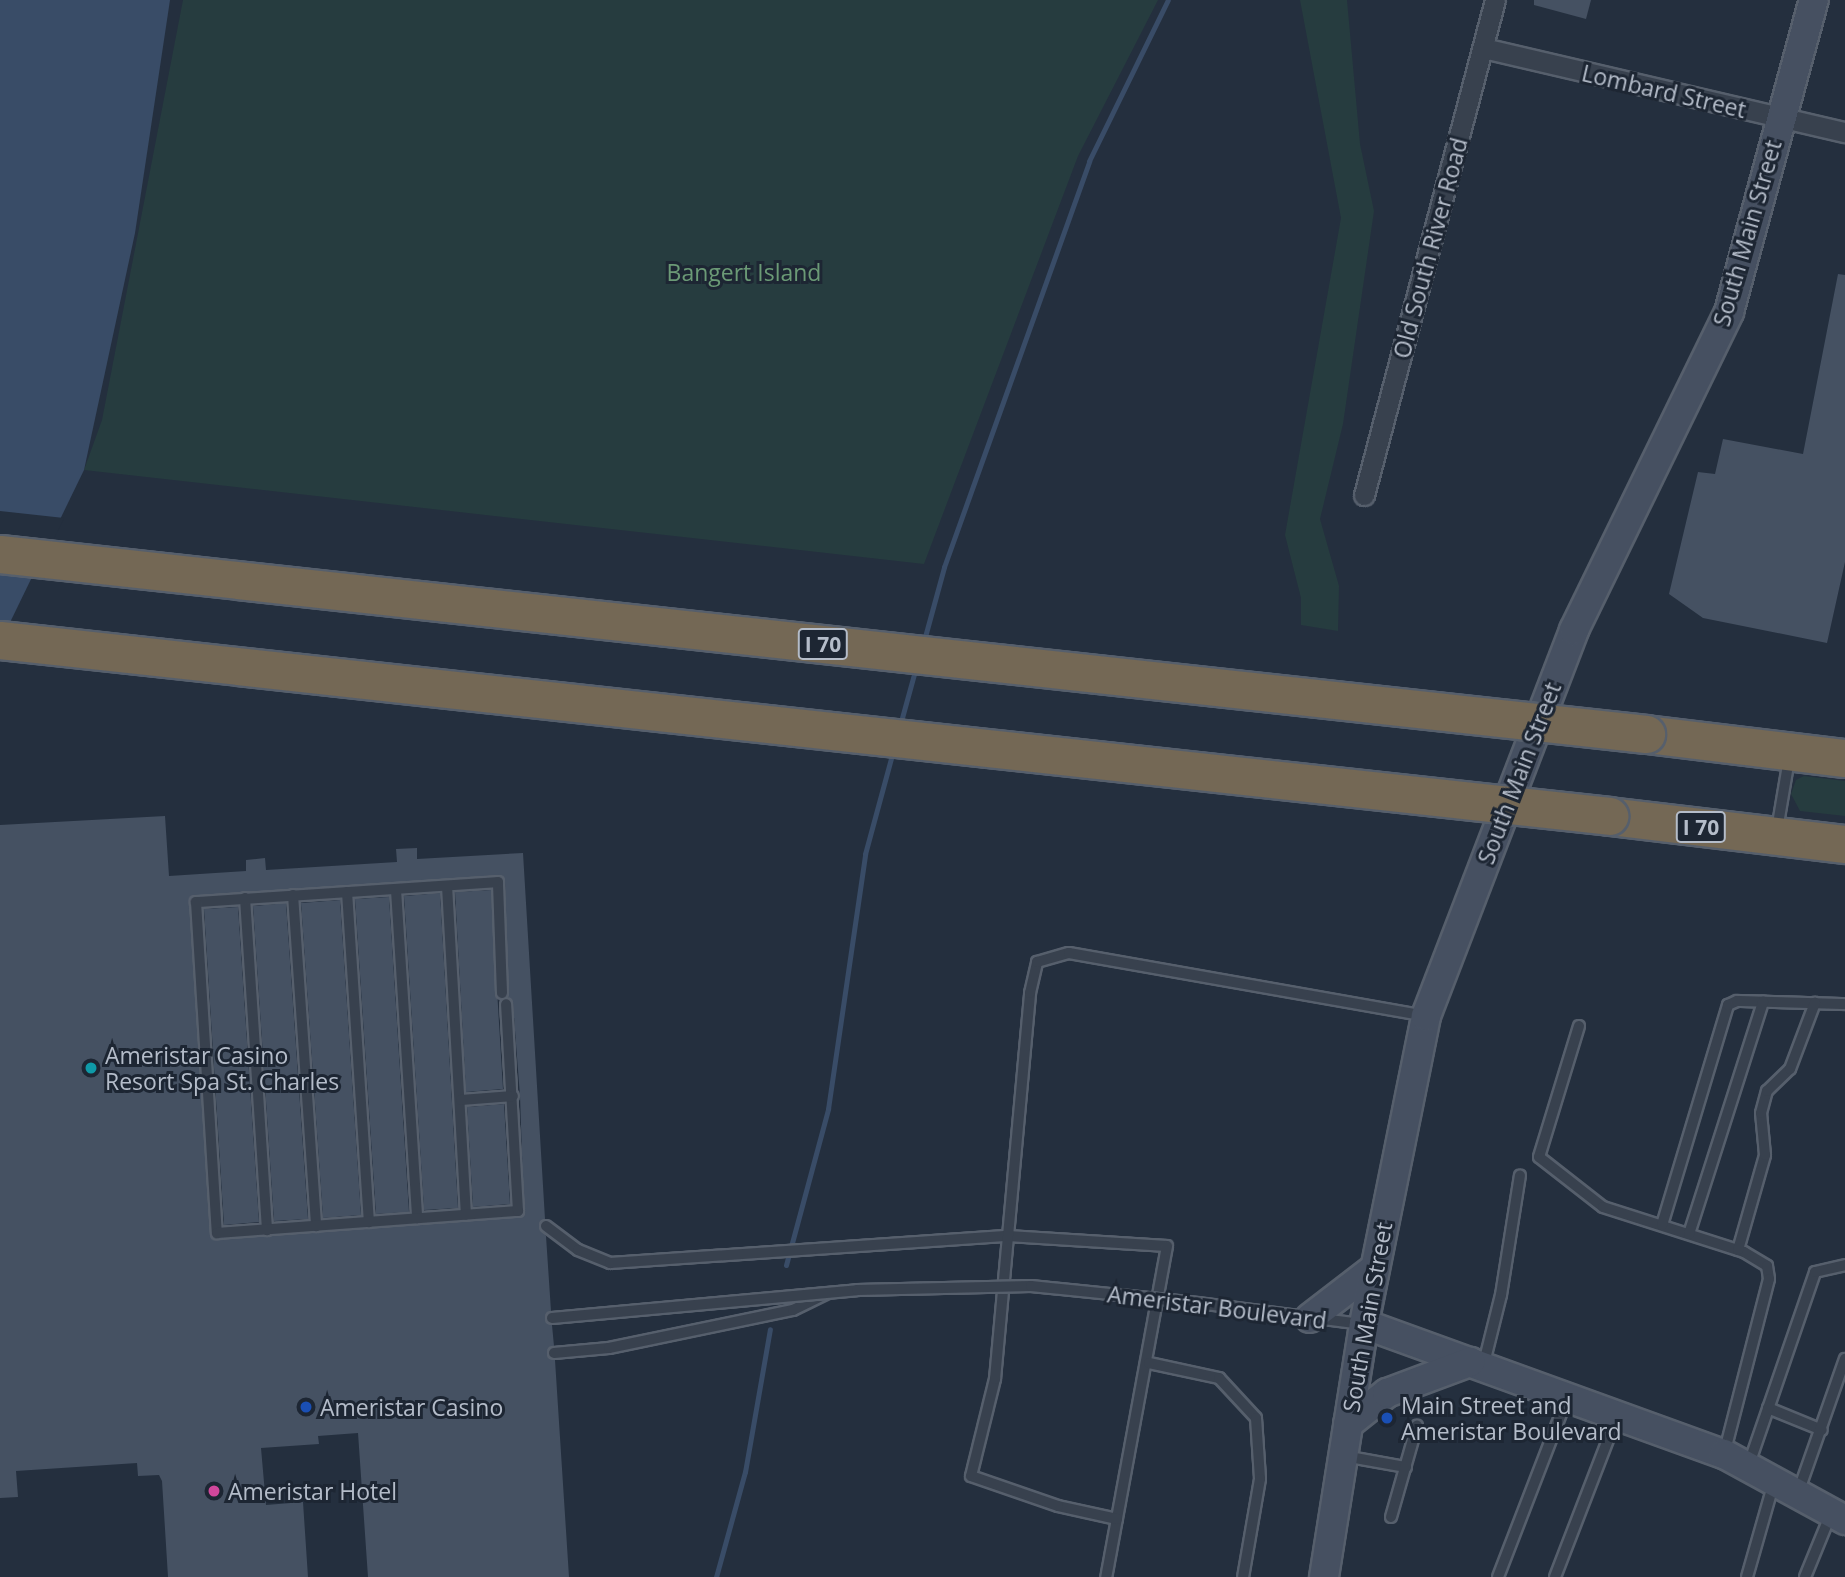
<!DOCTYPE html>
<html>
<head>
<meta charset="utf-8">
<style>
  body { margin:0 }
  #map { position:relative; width:1845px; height:1577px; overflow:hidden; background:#242f3e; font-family:"Open Sans",sans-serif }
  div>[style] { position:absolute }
  .green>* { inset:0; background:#263c3f }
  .water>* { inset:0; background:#394c67 }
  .pier>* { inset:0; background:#242f3e }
  .stream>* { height:5px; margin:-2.5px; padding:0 2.5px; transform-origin:2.5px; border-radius:2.5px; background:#394c67 }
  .building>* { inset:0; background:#455162 }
  .roads { filter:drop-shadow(2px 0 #565f6c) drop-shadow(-2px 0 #565f6c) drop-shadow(0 2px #565f6c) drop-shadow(0 -2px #565f6c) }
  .lane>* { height:10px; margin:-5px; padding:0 5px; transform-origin:5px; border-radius:5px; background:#38414e }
  .street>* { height:19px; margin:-9.5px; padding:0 9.5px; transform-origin:9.5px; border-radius:9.5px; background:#38414e }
  .secondary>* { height:28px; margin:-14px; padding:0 14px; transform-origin:14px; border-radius:14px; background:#465061 }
  .highway>* { height:37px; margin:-18.5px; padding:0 18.5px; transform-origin:18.5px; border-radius:18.5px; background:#746855 }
  .bridges { filter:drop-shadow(2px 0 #565f6c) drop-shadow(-2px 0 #565f6c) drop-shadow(0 2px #565f6c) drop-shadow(0 -2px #565f6c) }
  .lane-bridge>* { height:10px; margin:-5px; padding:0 5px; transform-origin:5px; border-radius:5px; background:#38414e }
  .highway-bridge>* { height:37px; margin:-18.5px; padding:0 18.5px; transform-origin:18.5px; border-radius:18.5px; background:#746855 }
  .dots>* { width:19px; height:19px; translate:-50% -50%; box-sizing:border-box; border:4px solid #1d2633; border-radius:50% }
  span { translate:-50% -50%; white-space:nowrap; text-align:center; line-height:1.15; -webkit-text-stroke:6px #1d2633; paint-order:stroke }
  .shield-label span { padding:2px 5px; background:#1d2633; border:2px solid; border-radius:5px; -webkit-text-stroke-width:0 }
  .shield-label { font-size:21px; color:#b4bcc9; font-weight:700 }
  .street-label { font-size:23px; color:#b4bcc9 }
  .park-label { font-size:23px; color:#6b9a76 }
  .poi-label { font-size:23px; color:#b4bcc9 }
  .left { translate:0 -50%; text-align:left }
</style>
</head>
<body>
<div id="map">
  <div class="green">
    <div style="clip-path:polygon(183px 0,1158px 0,1078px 156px,924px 564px,84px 470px,102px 420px)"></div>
    <div style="clip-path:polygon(1300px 0,1347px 0,1360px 144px,1374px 211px,1343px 424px,1320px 519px,1339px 586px,1338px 631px,1301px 625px,1301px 598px,1285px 535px,1341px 218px)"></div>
    <div style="clip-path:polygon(1804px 776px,1845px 781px,1845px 816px,1800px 811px,1791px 794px,1796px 780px)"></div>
  </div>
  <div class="water">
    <div style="clip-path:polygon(0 0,170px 0,135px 233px,84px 470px,0 643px)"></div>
  </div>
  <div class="pier">
    <div style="clip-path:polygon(0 511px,64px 518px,35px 578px,0 574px)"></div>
  </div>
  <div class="stream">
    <div style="left:923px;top:644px;width:80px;rotate:-74.7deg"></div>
    <div style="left:944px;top:567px;width:431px;rotate:-70.3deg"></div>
    <div style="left:1089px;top:161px;width:179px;rotate:-63.9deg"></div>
    <div style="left:900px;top:725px;width:60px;rotate:-74.6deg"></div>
    <div style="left:786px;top:1265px;width:162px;rotate:-74.9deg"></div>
    <div style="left:828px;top:1109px;width:258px;rotate:-81.7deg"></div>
    <div style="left:865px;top:854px;width:107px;rotate:-74.8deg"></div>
    <div style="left:716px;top:1577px;width:109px;rotate:-74.6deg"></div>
    <div style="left:745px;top:1472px;width:145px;rotate:-80.1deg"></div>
  </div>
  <div class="building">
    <div style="clip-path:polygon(1534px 0,1591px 0,1586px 19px,1534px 5px)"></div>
    <div style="clip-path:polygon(1838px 274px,1845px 275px,1845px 562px,1827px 643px,1703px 618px,1669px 594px,1698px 472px,1715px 474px,1723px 439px,1803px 454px)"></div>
    <div style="clip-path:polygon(evenodd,165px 816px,169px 876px,246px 871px,246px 860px,265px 858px,266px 870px,397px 862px,396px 849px,417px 848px,417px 859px,523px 853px,545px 1219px,539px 1226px,546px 1236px,551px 1311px,545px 1318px,552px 1325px,554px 1346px,547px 1353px,555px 1360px,569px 1577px,368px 1577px,358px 1433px,318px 1436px,319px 1444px,261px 1448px,266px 1505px,303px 1502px,308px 1577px,168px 1577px,162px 1481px,159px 1475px,138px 1476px,137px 1463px,16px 1471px,18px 1497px,0 1498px,0 825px,165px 816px,498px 875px,505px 882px,508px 997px,513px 1004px,520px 1096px,524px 1215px,213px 1239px,190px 898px,498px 875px)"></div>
    <div style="clip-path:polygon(491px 890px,503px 1089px,466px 1092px,455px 892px)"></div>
    <div style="clip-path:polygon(440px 893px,458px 1208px,424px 1210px,404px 896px)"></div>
    <div style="clip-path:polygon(389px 897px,409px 1212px,376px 1214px,355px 899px)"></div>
    <div style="clip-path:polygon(340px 900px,361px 1215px,323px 1218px,301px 903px)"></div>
    <div style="clip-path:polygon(286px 903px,308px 1219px,274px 1221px,253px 906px)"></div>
    <div style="clip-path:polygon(238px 907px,259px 1222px,224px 1225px,204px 909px)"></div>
    <div style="clip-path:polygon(504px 1104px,510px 1204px,473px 1207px,467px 1107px)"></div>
  </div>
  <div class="roads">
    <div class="lane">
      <div style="left:1777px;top:830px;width:72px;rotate:-80.4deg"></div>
      <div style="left:447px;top:886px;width:329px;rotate:86.7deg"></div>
      <div style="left:396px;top:890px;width:329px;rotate:86.3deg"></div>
      <div style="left:347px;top:892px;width:331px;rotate:86.2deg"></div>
      <div style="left:293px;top:895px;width:332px;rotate:86deg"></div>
      <div style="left:245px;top:898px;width:333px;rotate:86.2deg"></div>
      <div style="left:502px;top:993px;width:111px;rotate:-92.1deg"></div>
      <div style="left:498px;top:882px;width:303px;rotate:176.2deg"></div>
      <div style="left:196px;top:902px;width:332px;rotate:86.4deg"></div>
      <div style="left:217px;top:1233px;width:302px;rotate:-4.2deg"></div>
      <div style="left:518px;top:1211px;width:207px;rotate:-93.3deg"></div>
      <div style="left:1579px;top:1026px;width:137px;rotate:107deg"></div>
      <div style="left:1539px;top:1157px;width:81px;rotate:38deg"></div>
      <div style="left:1603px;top:1207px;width:148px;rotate:17.7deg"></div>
      <div style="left:1744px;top:1252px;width:27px;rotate:31deg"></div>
      <div style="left:1767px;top:1266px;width:13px;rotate:81deg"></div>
      <div style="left:1769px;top:1279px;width:177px;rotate:104.4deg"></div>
      <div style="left:461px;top:1100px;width:52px;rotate:-4.4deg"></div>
      <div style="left:1662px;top:1225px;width:230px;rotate:-73.3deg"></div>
      <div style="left:1728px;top:1005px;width:10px;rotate:-24deg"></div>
      <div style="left:1737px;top:1001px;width:108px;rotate:1.6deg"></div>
      <div style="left:546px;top:1226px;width:40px;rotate:37deg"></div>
      <div style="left:578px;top:1250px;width:35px;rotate:22deg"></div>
      <div style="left:610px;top:1263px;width:399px;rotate:-3.9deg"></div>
      <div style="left:1008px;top:1236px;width:159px;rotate:3.6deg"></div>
      <div style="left:1167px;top:1246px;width:337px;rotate:100.4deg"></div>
      <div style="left:1689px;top:1234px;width:244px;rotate:-72.3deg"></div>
      <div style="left:1738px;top:1250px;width:99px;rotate:-74.1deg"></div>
      <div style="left:1765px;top:1155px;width:42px;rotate:-95.4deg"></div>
      <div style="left:1761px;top:1113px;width:23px;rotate:-75deg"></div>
      <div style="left:1767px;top:1091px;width:32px;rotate:-44deg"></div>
      <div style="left:1790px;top:1069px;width:71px;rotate:-69.3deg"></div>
      <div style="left:1198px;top:1303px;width:166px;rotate:7.3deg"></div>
      <div style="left:554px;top:1353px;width:55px;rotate:-5.2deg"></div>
      <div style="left:609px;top:1348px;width:188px;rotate:-11.7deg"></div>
      <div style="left:793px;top:1310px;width:37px;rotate:-26deg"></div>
      <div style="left:1149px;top:1363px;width:72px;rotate:12.1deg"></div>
      <div style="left:1219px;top:1378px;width:54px;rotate:47.2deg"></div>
      <div style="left:1256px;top:1418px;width:61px;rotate:86.2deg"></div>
      <div style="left:1260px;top:1479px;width:99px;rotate:99.8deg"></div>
      <div style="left:1484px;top:1363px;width:70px;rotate:-76deg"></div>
      <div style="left:1501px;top:1295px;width:121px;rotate:-81deg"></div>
      <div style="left:1768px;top:1408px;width:58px;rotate:22.2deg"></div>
      <div style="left:1344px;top:1456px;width:63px;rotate:10.1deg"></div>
      <div style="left:1749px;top:1464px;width:203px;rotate:-71deg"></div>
      <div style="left:1815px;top:1272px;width:31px;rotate:-13deg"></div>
      <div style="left:1799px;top:1490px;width:139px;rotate:-70.7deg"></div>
      <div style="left:1391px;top:1517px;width:95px;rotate:-74.1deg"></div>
      <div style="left:1117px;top:1519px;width:60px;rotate:-167.6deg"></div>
      <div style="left:1058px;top:1506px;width:92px;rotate:-161deg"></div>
      <div style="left:971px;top:1476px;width:100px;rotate:-76.1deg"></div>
      <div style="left:995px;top:1379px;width:388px;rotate:-84.8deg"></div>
      <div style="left:1030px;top:993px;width:32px;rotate:-77deg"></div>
      <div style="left:1037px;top:962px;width:33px;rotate:-16deg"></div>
      <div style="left:1069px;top:953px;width:362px;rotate:10deg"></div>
      <div style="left:1498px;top:1577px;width:192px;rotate:-68.9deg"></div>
      <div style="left:1555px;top:1577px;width:173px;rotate:-68.9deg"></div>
      <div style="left:1747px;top:1577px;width:95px;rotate:-74.1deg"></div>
      <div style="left:1805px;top:1577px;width:66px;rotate:-67.7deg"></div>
    </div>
    <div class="street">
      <div style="left:1483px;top:48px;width:372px;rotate:13.1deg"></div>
      <div style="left:1364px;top:495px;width:512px;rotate:-75.18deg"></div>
    </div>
    <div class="secondary">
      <div style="left:1310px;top:1318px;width:82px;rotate:-37.6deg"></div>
      <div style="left:1364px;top:1324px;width:383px;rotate:19.9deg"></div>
      <div style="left:1724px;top:1454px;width:138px;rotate:28.6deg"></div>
      <div style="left:1348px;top:1424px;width:50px;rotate:-38.5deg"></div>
      <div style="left:1387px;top:1393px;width:89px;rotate:-20.5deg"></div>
      <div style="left:1324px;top:1577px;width:256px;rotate:-81deg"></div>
      <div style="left:1364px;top:1324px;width:314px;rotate:-78.6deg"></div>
      <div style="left:1426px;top:1016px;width:413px;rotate:-69deg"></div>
      <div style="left:1574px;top:630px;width:354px;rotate:-64deg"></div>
      <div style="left:1729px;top:312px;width:323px;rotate:-74.8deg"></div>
    </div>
    <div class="highway">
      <div style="left:1646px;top:734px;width:200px;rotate:6.9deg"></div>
      <div style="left:1609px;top:816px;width:238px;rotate:6.8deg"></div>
    </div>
  </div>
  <div class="bridges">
    <div class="lane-bridge">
      <div style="left:552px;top:1318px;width:306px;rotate:-5.2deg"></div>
      <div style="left:857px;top:1290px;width:174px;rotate:-1.3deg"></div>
      <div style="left:1031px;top:1286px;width:168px;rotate:5.8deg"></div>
    </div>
    <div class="highway-bridge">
      <div style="left:0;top:554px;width:1656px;rotate:6.24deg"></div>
      <div style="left:0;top:640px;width:1619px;rotate:6.24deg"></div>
    </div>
  </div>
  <div class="dots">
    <div style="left:91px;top:1068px;background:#0f9aa8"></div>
    <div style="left:306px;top:1407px;background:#1a4fb4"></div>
    <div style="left:1387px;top:1418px;background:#1a4fb4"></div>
    <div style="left:214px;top:1491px;background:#d1479c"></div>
  </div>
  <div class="shield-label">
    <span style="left:823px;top:644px">I 70</span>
    <span style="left:1701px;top:827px">I 70</span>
  </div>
  <div class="street-label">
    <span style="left:1664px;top:91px;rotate:13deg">Lombard Street</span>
    <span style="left:1747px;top:233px;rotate:-74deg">South Main Street</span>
    <span style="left:1430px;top:248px;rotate:-75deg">Old South River Road</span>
    <span style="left:1519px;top:773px;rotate:-69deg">South Main Street</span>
    <span style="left:1217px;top:1307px;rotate:7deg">Ameristar Boulevard</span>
    <span style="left:1367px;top:1317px;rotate:-80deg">South Main Street</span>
  </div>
  <div class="park-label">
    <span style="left:744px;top:272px">Bangert Island</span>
  </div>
  <div class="poi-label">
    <span class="left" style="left:105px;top:1068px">Ameristar Casino<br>Resort Spa St. Charles</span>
    <span class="left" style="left:1401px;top:1418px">Main Street and<br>Ameristar Boulevard</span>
    <span class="left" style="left:320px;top:1407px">Ameristar Casino</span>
    <span class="left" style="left:228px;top:1491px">Ameristar Hotel</span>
  </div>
</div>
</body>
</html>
